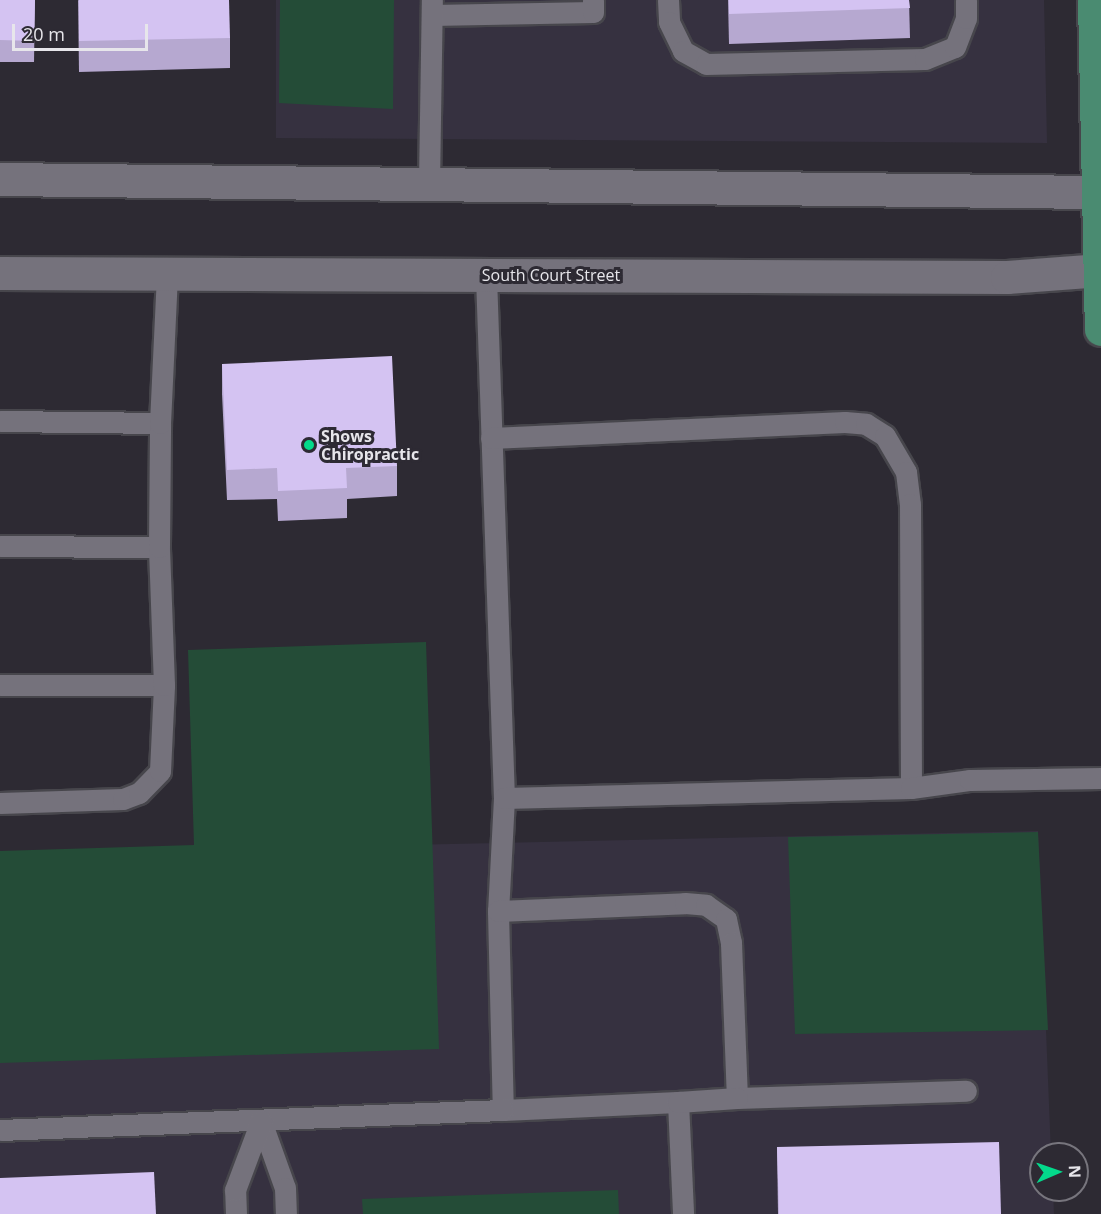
<!DOCTYPE html>
<html>
<head>
<meta charset="utf-8">
<style>
  body { margin:0 }
  #map { position:relative; width:1101px; height:1214px; overflow:hidden; background:#2d2a33; font-family:"Open Sans",sans-serif }
  div>[style] { position:absolute }
  .built>* { inset:0; background:#363140 }
  .green>* { inset:0; background:#244c37 }
  .roads { filter:drop-shadow(2px 0 #47464c) drop-shadow(-2px 0 #47464c) drop-shadow(0 2px #47464c) drop-shadow(0 -2px #47464c) }
  .service>* { height:21px; margin:-10.5px; padding:0 10.5px; transform-origin:10.5px; border-radius:10.5px; background:#75727c }
  .tertiary>* { height:33px; margin:-16.5px; padding:0 16.5px; transform-origin:16.5px; border-radius:16.5px; background:#75727c }
  .primary>* { height:33px; margin:-16.5px; padding:0 16.5px; transform-origin:16.5px; border-radius:16.5px; background:#4a8b71 }
  .wall>* { inset:0; background:#b6a8d0 }
  .building>* { inset:0; background:#d4c3f2 }
  .dots>* { width:16px; height:16px; translate:-50% -50%; box-sizing:border-box; border:3px solid #2d2a33; border-radius:50% }
  span { translate:-50% -50%; white-space:nowrap; text-align:center; line-height:1.15; -webkit-text-stroke:6px #2d2a33; paint-order:stroke }
  .street-label { font-size:16px; color:#e7e6eb }
  .poi-label { font-size:16px; color:#e7e6eb; font-weight:700 }
  .left { translate:0 -50%; text-align:left }
  .north { position:absolute; left:1029px; top:1142px; width:60px; height:60px; box-sizing:border-box; background:#2d2a33; border:2px solid #77757d; border-radius:50%; rotate:88deg; font-size:16px; font-weight:700; line-height:24px; text-align:center; color:#e7e6eb }
  .north::after { content:''; display:block; margin:auto; width:21px; height:27px; background:#03d98b; clip-path:polygon(50% 0,100% 100%,50% 72%,0 100%) }
  .scale { position:absolute; left:12px; top:24px; width:136px; height:27px; box-sizing:border-box; border:3px solid #e7e6eb; border-top:0; padding-left:8px; font-size:18px; line-height:21px; white-space:nowrap; color:#e7e6eb; -webkit-text-stroke:4px #2d2a33; paint-order:stroke }
</style>
</head>
<body>
<div id="map">
  <div class="built">
    <div style="clip-path:polygon(276px 0,1044px 0,1047px 143px,276px 138px)"></div>
    <div style="clip-path:polygon(1038px 831px,1051px 1154px,1041px 1154px,1041px 1190px,1053px 1190px,1054px 1214px,0 1214px,0 854px)"></div>
  </div>
  <div class="green">
    <div style="clip-path:polygon(280px 0,394px 0,393px 109px,279px 103px)"></div>
    <div style="clip-path:polygon(426px 642px,439px 1049px,0 1063px,0 851px,194px 845px,188px 650px)"></div>
    <div style="clip-path:polygon(1038px 832px,1048px 1030px,795px 1034px,788px 837px)"></div>
    <div style="clip-path:polygon(618px 1190px,619px 1214px,363px 1214px,362px 1199px)"></div>
  </div>
  <div class="roads">
    <div class="service">
      <div style="left:668px;top:0;width:22px;rotate:87deg"></div>
      <div style="left:669px;top:22px;width:32px;rotate:64deg"></div>
      <div style="left:683px;top:51px;width:26px;rotate:29deg"></div>
      <div style="left:706px;top:64px;width:219px;rotate:-1.3deg"></div>
      <div style="left:925px;top:59px;width:32px;rotate:-22deg"></div>
      <div style="left:955px;top:47px;width:31px;rotate:-69deg"></div>
      <div style="left:966px;top:18px;width:18px;rotate:-90deg"></div>
      <div style="left:432px;top:15px;width:161px;rotate:-1.1deg"></div>
      <div style="left:593px;top:12px;width:12px;rotate:-90deg"></div>
      <div style="left:429px;top:182px;width:182px;rotate:-89.1deg"></div>
      <div style="left:486px;top:276px;width:522px;rotate:88.03deg"></div>
      <div style="left:504px;top:798px;width:113px;rotate:93deg"></div>
      <div style="left:498px;top:911px;width:199px;rotate:88.6deg"></div>
      <div style="left:503px;top:1110px;width:175px;rotate:-2.6deg"></div>
      <div style="left:678px;top:1102px;width:112px;rotate:87.4deg"></div>
      <div style="left:0;top:421px;width:160px;rotate:0.7deg"></div>
      <div style="left:491px;top:438px;width:354px;rotate:-2.6deg"></div>
      <div style="left:845px;top:422px;width:21px;rotate:5deg"></div>
      <div style="left:866px;top:424px;width:22px;rotate:32deg"></div>
      <div style="left:885px;top:436px;width:42px;rotate:59.7deg"></div>
      <div style="left:906px;top:472px;width:32px;rotate:83deg"></div>
      <div style="left:910px;top:504px;width:284px;rotate:89.8deg"></div>
      <div style="left:0;top:546px;width:159px;rotate:0.4deg"></div>
      <div style="left:0;top:685px;width:164px"></div>
      <div style="left:504px;top:798px;width:407px;rotate:-1.4deg"></div>
      <div style="left:911px;top:788px;width:60px;rotate:-7.7deg"></div>
      <div style="left:970px;top:780px;width:131px;rotate:-0.9deg"></div>
      <div style="left:0;top:803px;width:123px;rotate:-1.9deg"></div>
      <div style="left:123px;top:799px;width:17px;rotate:-21deg"></div>
      <div style="left:139px;top:793px;width:30px;rotate:-46deg"></div>
      <div style="left:160px;top:771px;width:86px;rotate:-87.3deg"></div>
      <div style="left:164px;top:685px;width:138px;rotate:-92.1deg"></div>
      <div style="left:159px;top:547px;width:124px;rotate:-89.5deg"></div>
      <div style="left:160px;top:423px;width:149px;rotate:-87.3deg"></div>
      <div style="left:498px;top:911px;width:187px;rotate:-2.4deg"></div>
      <div style="left:685px;top:903px;width:21px;rotate:5deg"></div>
      <div style="left:706px;top:905px;width:24px;rotate:35deg"></div>
      <div style="left:726px;top:919px;width:25px;rotate:78deg"></div>
      <div style="left:731px;top:943px;width:155px;rotate:87.8deg"></div>
      <div style="left:737px;top:1098px;width:229px;rotate:-1.8deg"></div>
      <div style="left:678px;top:1102px;width:59px;rotate:-3.9deg"></div>
      <div style="left:261px;top:1121px;width:71px;rotate:70.3deg"></div>
      <div style="left:285px;top:1188px;width:26px;rotate:88deg"></div>
      <div style="left:0;top:1130px;width:503px;rotate:-2.28deg"></div>
      <div style="left:236px;top:1214px;width:24px;rotate:-92deg"></div>
      <div style="left:235px;top:1190px;width:74px;rotate:-69.4deg"></div>
    </div>
    <div class="tertiary">
      <div style="left:0;top:179px;width:1101px;rotate:0.68deg"></div>
      <div style="left:0;top:273px;width:1007px;rotate:0.23deg"></div>
      <div style="left:1007px;top:277px;width:94px;rotate:-4.3deg"></div>
    </div>
    <div class="primary">
      <div style="left:1094px;top:0;width:329px;rotate:88.8deg"></div>
    </div>
  </div>
  <div class="wall">
    <div style="clip-path:polygon(0 0,35px 0,34px 62px,0 62px)"></div>
    <div style="clip-path:polygon(78px 0,230px 38px,230px 68px,79px 72px)"></div>
    <div style="clip-path:polygon(728px 0,909px 0,910px 38px,729px 44px)"></div>
    <div style="clip-path:polygon(222px 364px,397px 466px,397px 496px,347px 499px,347px 518px,278px 521px,277px 499px,227px 500px,222px 394px)"></div>
    <div style="clip-path:polygon(777px 1147px,1001px 1214px,778px 1214px)"></div>
  </div>
  <div class="building">
    <div style="clip-path:polygon(0 0,35px 0,34px 41px,0 40px)"></div>
    <div style="clip-path:polygon(79px 0,229px 0,230px 38px,79px 41px)"></div>
    <div style="clip-path:polygon(729px 0,909px 0,910px 8px,729px 14px)"></div>
    <div style="clip-path:polygon(392px 356px,397px 466px,346px 468px,347px 488px,278px 491px,277px 468px,227px 470px,222px 364px)"></div>
    <div style="clip-path:polygon(999px 1142px,1001px 1214px,779px 1214px,777px 1147px)"></div>
    <div style="clip-path:polygon(154px 1172px,156px 1214px,0 1214px,0 1178px)"></div>
  </div>
  <div class="dots">
    <div style="left:309px;top:445px;background:#03d98b"></div>
  </div>
  <div class="street-label">
    <span style="left:551px;top:275px">South Court Street</span>
  </div>
  <div class="poi-label">
    <span class="left" style="left:321px;top:445px">Shows<br>Chiropractic</span>
  </div>
  <div class="north">N</div>
  <div class="scale">20 m</div>
</div>
</body>
</html>
